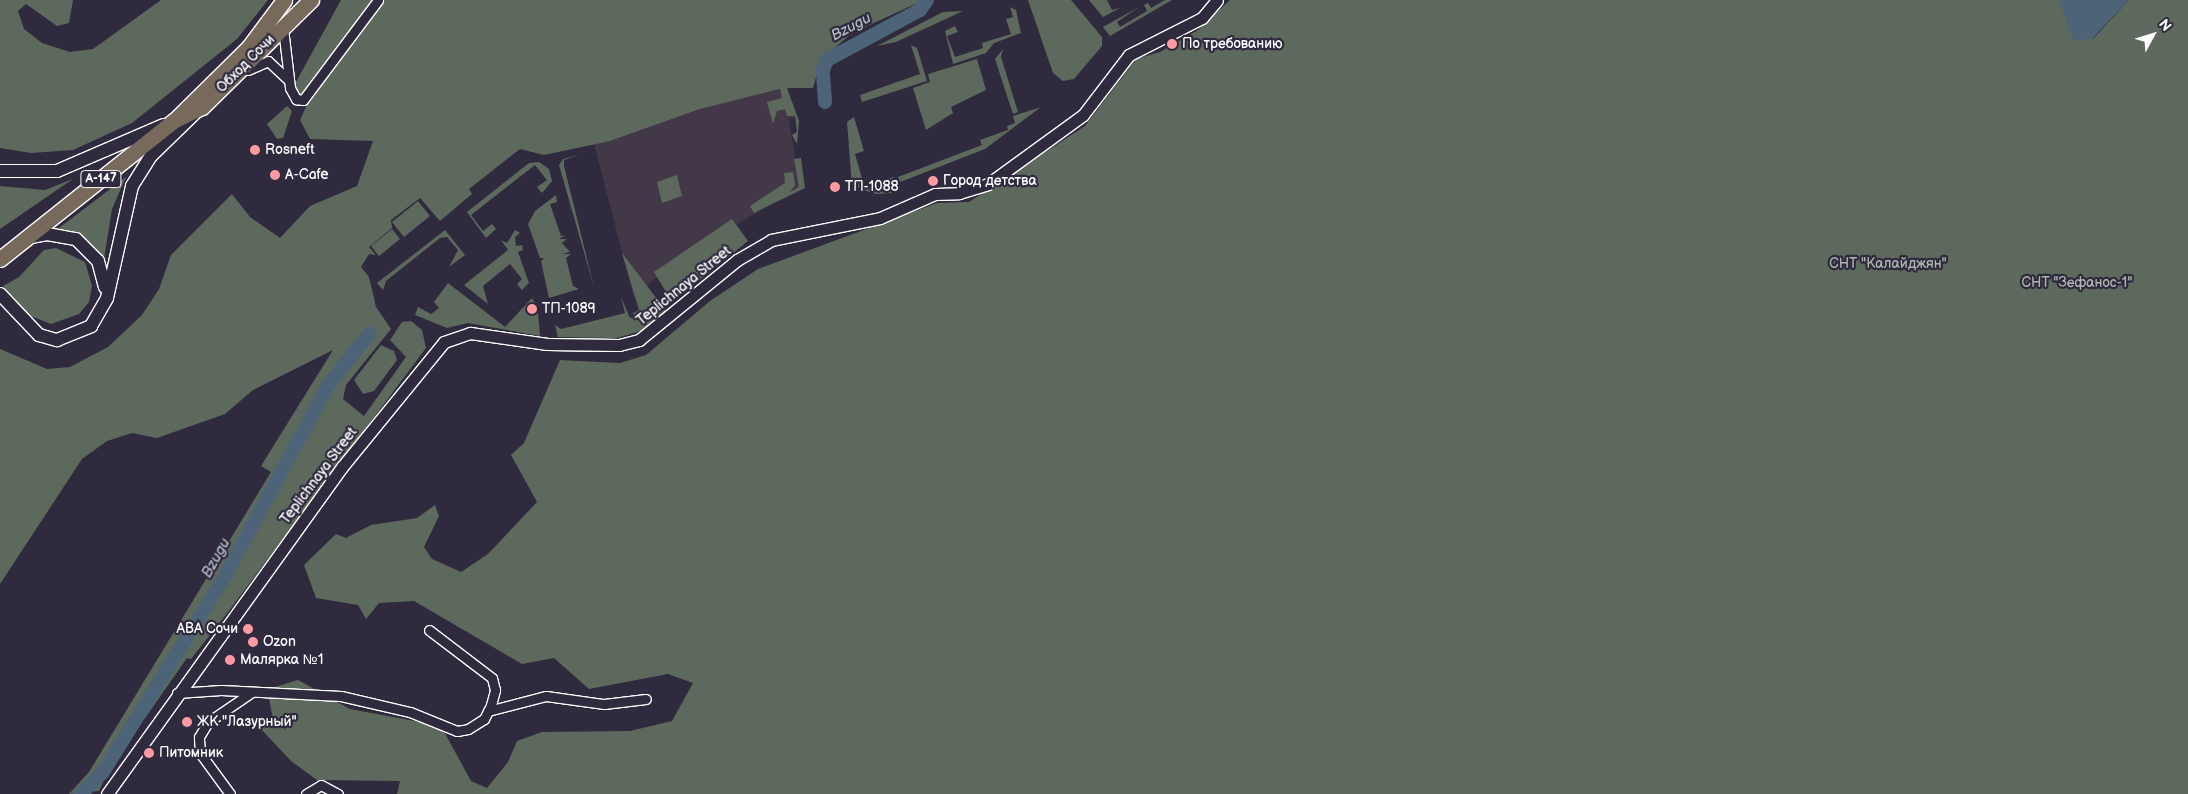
<!DOCTYPE html>
<html>
<head>
<meta charset="utf-8">
<style>
  body { margin:0 }
  #map { position:relative; width:2188px; height:794px; overflow:hidden; background:#2f2a3d; font-family:"Balsamiq Sans",sans-serif }
  div>[style] { position:absolute }
  .built>* { inset:0; background:#423847 }
  .green>* { inset:0; background:#5e695e }
  .water>* { inset:0; background:#4d6478 }
  .river>* { height:14px; margin:-7px; padding:0 7px; transform-origin:7px; border-radius:7px; background:#4d6478 }
  .roads { filter:drop-shadow(1px 0 #fff) drop-shadow(-1px 0 #fff) drop-shadow(0 1px #fff) drop-shadow(0 -1px #fff) }
  .minor>* { height:9px; margin:-4.5px; padding:0 4.5px; transform-origin:4.5px; border-radius:4.5px; background:#2f2a3d }
  .tertiary>* { height:11px; margin:-5.5px; padding:0 5.5px; transform-origin:5.5px; border-radius:5.5px; background:#2f2a3d }
  .secondary>* { height:12px; margin:-6px; padding:0 6px; transform-origin:6px; border-radius:6px; background:#2f2a3d }
  .trunk>* { height:15px; margin:-7.5px; padding:0 7.5px; transform-origin:7.5px; border-radius:7.5px; background:#77695c }
  .dots>* { width:14px; height:14px; translate:-50% -50%; box-sizing:border-box; border:2px solid #2f2a3d; border-radius:50% }
  span { translate:-50% -50%; white-space:nowrap; text-align:center; line-height:1.15; -webkit-text-stroke:4.5px #2f2a3d; paint-order:stroke }
  .shield-label span { padding:1px 4px; background:#2f2a3d; border:1px solid; border-radius:4px; -webkit-text-stroke-width:0 }
  .shield-label { font-size:12px; color:#fff; font-weight:700 }
  .poi-label { font-size:14px; color:#fff }
  .left { translate:0 -50%; text-align:left }
  .right { translate:-100% -50%; text-align:right }
  .street-label { font-size:14px; color:#fff }
  .park-label { font-size:14px; color:#aeb4ae }
  .water-label { font-size:15px; color:#afb9c2; font-style:italic }
  .north { position:absolute; left:2128px; top:10px; width:50px; height:50px; -webkit-text-stroke:4px #2f2a3d; paint-order:stroke; rotate:51deg; font-size:14px; font-weight:700; line-height:20px; text-align:center; color:#fff }
  .north::after { content:''; display:block; margin:auto; width:18px; height:22px; background:#fff; clip-path:polygon(50% 0,100% 100%,50% 72%,0 100%) }
</style>
</head>
<body>
<div id="map">
  <div class="built">
    <div style="clip-path:polygon(786px 88px,796px 117px,789px 119px,800px 187px,673px 262px,634px 298px,593px 140px,610px 141px,700px 109px)"></div>
  </div>
  <div class="green">
    <div style="clip-path:polygon(0 0,73px 0,69px 23px,57px 26px,26px 4px,18px 11px,24px 29px,42px 43px,70px 52px,93px 49px,161px 0,268px 0,237px 39px,132px 123px,73px 150px,31px 153px,0 148px)"></div>
    <div style="clip-path:polygon(341px 0,924px 0,852px 33px,821px 60px,813px 88px,787px 88px,799px 121px,797px 144px,792px 135px,797px 132px,795px 116px,787px 116px,785px 109px,777px 111px,773px 124px,767px 102px,782px 98px,780px 89px,700px 109px,610px 141px,544px 155px,520px 149px,469px 189px,472px 194px,440px 221px,420px 198px,391px 220px,392px 228px,369px 247px,376px 255px,369px 254px,361px 267px,369px 277px,376px 307px,391px 329px,346px 385px,343px 399px,364px 416px,406px 357px,390px 340px,402px 322px,411px 321px,422px 330px,426px 348px,228px 612px,191px 659px,187px 658px,145px 718px,123px 738px,99px 791px,69px 794px,89px 772px,271px 472px,261px 466px,333px 350px,253px 390px,225px 414px,157px 438px,132px 433px,107px 441px,82px 459px,0 584px,0 349px,47px 369px,70px 367px,108px 347px,142px 315px,159px 289px,171px 255px,232px 194px,250px 217px,280px 238px,310px 206px,357px 186px,373px 141px,310px 139px,300px 120px,307px 105px,296px 94px,296px 82px)"></div>
    <div style="clip-path:polygon(1028px 0,1071px 0,1102px 37px,1102px 46px,1074px 79px,1063px 81px,1053px 73px)"></div>
    <div style="clip-path:polygon(1089px 0,1107px 0,1112px 10px,1120px 8px,1103px 17px)"></div>
    <div style="clip-path:polygon(1165px 0,1172px 0,1110px 36px,1103px 27px,1139px 7px,1117px 22px,1120px 27px,1147px 11px,1144px 5px,1148px 3px,1151px 8px)"></div>
    <div style="clip-path:polygon(1230px 0,2059px 0,2093px 39px,2129px 0,2188px 0,2188px 794px,397px 794px,400px 781px,317px 780px,291px 761px,261px 729px,273px 719px,269px 698px,275px 687px,298px 680px,350px 709px,441px 726px,471px 781px,487px 788px,508px 762px,517px 741px,542px 732px,630px 731px,672px 721px,693px 683px,668px 674px,589px 689px,554px 658px,522px 664px,414px 601px,379px 603px,366px 619px,358px 605px,316px 598px,304px 565px,336px 534px,346px 538px,371px 525px,417px 518px,435px 505px,439px 516px,424px 547px,432px 559px,461px 572px,488px 554px,537px 502px,511px 455px,524px 443px,560px 360px,620px 363px,646px 355px,710px 301px,758px 269px,937px 203px,969px 202px,1085px 126px,1136px 59px,1160px 52px,1198px 30px)"></div>
    <div style="clip-path:polygon(1010px 7px,1016px 10px,1021px 33px,994px 43px,986px 53px,953px 64px,945px 31px,955px 26px,958px 32px,947px 36px,955px 57px,983px 48px,982px 43px,1011px 34px,1006px 19px,1013px 17px)"></div>
    <div style="clip-path:polygon(963px 11px,896px 42px,877px 46px,943px 12px)"></div>
    <div style="clip-path:polygon(911px 45px,917px 48px,927px 81px,862px 102px,860px 95px,920px 74px)"></div>
    <div style="clip-path:polygon(1003px 49px,1001px 57px,1018px 112px,1013px 114px,995px 59px)"></div>
    <div style="clip-path:polygon(977px 59px,986px 90px,951px 107px,953px 113px,926px 130px,913px 88px,930px 82px,928px 74px)"></div>
    <div style="clip-path:polygon(287px 106px,292px 111px,283px 138px,277px 139px,267px 124px)"></div>
    <div style="clip-path:polygon(1041px 107px,985px 149px,900px 182px,898px 177px,982px 145px,980px 140px,1008px 130px,1007px 126px,1015px 123px,1013px 116px)"></div>
    <div style="clip-path:polygon(854px 117px,864px 151px,855px 154px,864px 185px,894px 177px,892px 193px,876px 194px,852px 186px,847px 122px)"></div>
    <div style="clip-path:polygon(581px 154px,564px 160px,564px 166px,594px 287px,559px 165px,563px 159px)"></div>
    <div style="clip-path:polygon(801px 158px,805px 188px,754px 213px,750px 206px,785px 183px,784px 173px,793px 172px,795px 185px,790px 192px,799px 187px,794px 159px)"></div>
    <div style="clip-path:polygon(539px 162px,549px 169px,552px 181px,542px 193px,537px 187px,547px 180px,535px 165px,471px 215px,483px 231px,492px 224px,496px 229px,486px 238px,467px 212px,529px 163px)"></div>
    <div style="clip-path:polygon(677px 175px,682px 196px,662px 203px,657px 182px)"></div>
    <div style="clip-path:polygon(126px 177px,112px 209px,104px 259px,87px 242px,55px 231px)"></div>
    <div style="clip-path:polygon(73px 179px,0 229px,0 186px,45px 190px)"></div>
    <div style="clip-path:polygon(556px 195px,557px 202px,550px 204px,561px 236px,566px 235px,559px 239px,567px 239px,562px 243px,570px 252px,562px 254px,571px 254px,566px 258px,573px 286px,579px 289px,549px 298px,541px 261px,544px 258px,540px 258px,528px 224px,535px 211px)"></div>
    <div style="clip-path:polygon(418px 201px,430px 216px,404px 237px,392px 222px)"></div>
    <div style="clip-path:polygon(732px 219px,748px 241px,672px 302px,654px 272px)"></div>
    <div style="clip-path:polygon(392px 229px,400px 239px,379px 256px,371px 246px)"></div>
    <div style="clip-path:polygon(445px 230px,465px 255px,449px 267px,458px 250px,447px 237px,440px 238px,386px 281px,383px 290px,377px 283px)"></div>
    <div style="clip-path:polygon(515px 230px,520px 233px,515px 237px,516px 246px,522px 245px,523px 250px,518px 252px,529px 283px,522px 290px,517px 284px,522px 279px,510px 264px,483px 286px,488px 304px,464px 285px,508px 250px,501px 240px,507px 243px)"></div>
    <div style="clip-path:polygon(56px 248px,85px 262px,92px 286px,89px 302px,79px 314px,51px 324px,28px 315px,3px 286px,19px 277px,44px 250px)"></div>
    <div style="clip-path:polygon(622px 253px,667px 312px,641px 331px,617px 338px,558px 337px,555px 325px,561px 329px,625px 313px,621px 297px,630px 318px,634px 317px,633px 313px,639px 310px)"></div>
    <div style="clip-path:polygon(448px 283px,505px 327px,532px 298px,535px 303px,529px 306px,531px 314px,538px 312px,540px 336px,468px 323px,447px 328px,415px 315px,418px 307px,431px 314px,439px 308px,434px 302px)"></div>
    <div style="clip-path:polygon(381px 345px,394px 351px,397px 360px,374px 391px,363px 394px,354px 380px)"></div>
  </div>
  <div class="water">
    <div style="clip-path:polygon(2059px 0,2129px 0,2092px 39px,2073px 41px)"></div>
  </div>
  <div class="river">
    <div style="left:825px;top:102px;width:32px;rotate:-94deg"></div>
    <div style="left:823px;top:70px;width:11px;rotate:-68deg"></div>
    <div style="left:827px;top:60px;width:106px;rotate:-28.3deg"></div>
    <div style="left:920px;top:10px;width:12px;rotate:-55deg"></div>
    <div style="left:81px;top:794px;width:31px;rotate:-45deg"></div>
    <div style="left:103px;top:772px;width:231px;rotate:-58.1deg"></div>
    <div style="left:225px;top:576px;width:218px;rotate:-61.6deg"></div>
    <div style="left:329px;top:384px;width:65px;rotate:-51.2deg"></div>
  </div>
  <div class="roads">
    <div class="minor">
      <div style="left:283px;top:28px;width:60px;rotate:83.3deg"></div>
      <div style="left:290px;top:88px;width:13px;rotate:61deg"></div>
      <div style="left:296px;top:99px;width:7px;rotate:8deg"></div>
      <div style="left:303px;top:100px;width:125px;rotate:-53.1deg"></div>
      <div style="left:248px;top:70px;width:22px;rotate:-24deg"></div>
      <div style="left:268px;top:61px;width:26px;rotate:43deg"></div>
      <div style="left:177px;top:693px;width:44px;rotate:-3.9deg"></div>
      <div style="left:221px;top:690px;width:120px;rotate:2.9deg"></div>
      <div style="left:341px;top:696px;width:71px;rotate:13.1deg"></div>
      <div style="left:410px;top:712px;width:51px;rotate:22deg"></div>
      <div style="left:457px;top:731px;width:11px;rotate:-10deg"></div>
      <div style="left:468px;top:729px;width:19px;rotate:-32deg"></div>
      <div style="left:484px;top:719px;width:16px;rotate:-63deg"></div>
      <div style="left:491px;top:705px;width:16px;rotate:-75deg"></div>
      <div style="left:495px;top:690px;width:12px;rotate:-104deg"></div>
      <div style="left:492px;top:678px;width:79px;rotate:-142.7deg"></div>
      <div style="left:488px;top:711px;width:60px;rotate:-14.5deg"></div>
      <div style="left:546px;top:696px;width:59px;rotate:7.9deg"></div>
      <div style="left:604px;top:704px;width:42px;rotate:-6.8deg"></div>
      <div style="left:230px;top:794px;width:51px;rotate:-126.2deg"></div>
      <div style="left:200px;top:753px;width:16px;rotate:-94deg"></div>
      <div style="left:199px;top:737px;width:17px;rotate:-59deg"></div>
      <div style="left:208px;top:722px;width:53px;rotate:-34.3deg"></div>
      <div style="left:306px;top:794px;width:17px;rotate:-31deg"></div>
      <div style="left:321px;top:785px;width:19px;rotate:28deg"></div>
    </div>
    <div class="tertiary">
      <div style="left:107px;top:794px;width:403px;rotate:-54.3deg"></div>
      <div style="left:342px;top:467px;width:161px;rotate:-50.8deg"></div>
      <div style="left:444px;top:342px;width:28px;rotate:-19deg"></div>
      <div style="left:470px;top:333px;width:78px;rotate:8.1deg"></div>
      <div style="left:547px;top:344px;width:72px;rotate:0.8deg"></div>
      <div style="left:619px;top:345px;width:21px;rotate:-14deg"></div>
      <div style="left:639px;top:340px;width:127px;rotate:-39.2deg"></div>
      <div style="left:737px;top:260px;width:39px;rotate:-30deg"></div>
      <div style="left:771px;top:240px;width:111px;rotate:-11.4deg"></div>
      <div style="left:880px;top:218px;width:60px;rotate:-23.6deg"></div>
      <div style="left:935px;top:194px;width:24px;rotate:-2deg"></div>
      <div style="left:959px;top:193px;width:30px;rotate:-17deg"></div>
      <div style="left:988px;top:184px;width:117px;rotate:-36deg"></div>
      <div style="left:1083px;top:115px;width:76px;rotate:-52.5deg"></div>
      <div style="left:1129px;top:55px;width:82px;rotate:-26.9deg"></div>
      <div style="left:1202px;top:18px;width:23px;rotate:-50deg"></div>
    </div>
    <div class="secondary">
      <div style="left:0;top:171px;width:57px"></div>
      <div style="left:57px;top:171px;width:116px;rotate:-23.3deg"></div>
      <div style="left:26px;top:238px;width:21px;rotate:-11deg"></div>
      <div style="left:47px;top:234px;width:29px;rotate:10deg"></div>
      <div style="left:76px;top:239px;width:31px;rotate:45deg"></div>
      <div style="left:98px;top:261px;width:27px;rotate:75deg"></div>
      <div style="left:0;top:294px;width:57px;rotate:46.4deg"></div>
      <div style="left:39px;top:335px;width:19px;rotate:16deg"></div>
      <div style="left:57px;top:340px;width:37px;rotate:-22deg"></div>
      <div style="left:91px;top:326px;width:32px;rotate:-60deg"></div>
      <div style="left:107px;top:298px;width:115px;rotate:-77.4deg"></div>
      <div style="left:132px;top:186px;width:36px;rotate:-58deg"></div>
      <div style="left:151px;top:156px;width:60px;rotate:-44.3deg"></div>
    </div>
    <div class="trunk">
      <div style="left:177px;top:118px;width:101px;rotate:-44.6deg"></div>
      <div style="left:249px;top:47px;width:59px;rotate:-53.3deg"></div>
      <div style="left:0;top:259px;width:223px;rotate:-38.5deg"></div>
      <div style="left:175px;top:120px;width:30px;rotate:-26deg"></div>
      <div style="left:202px;top:107px;width:153px;rotate:-44.5deg"></div>
    </div>
  </div>
  <div class="dots">
    <div style="left:1172px;top:44px;background:#ff9aa2"></div>
    <div style="left:255px;top:150px;background:#ff9aa2"></div>
    <div style="left:275px;top:175px;background:#ff9aa2"></div>
    <div style="left:933px;top:181px;background:#ff9aa2"></div>
    <div style="left:835px;top:187px;background:#ff9aa2"></div>
    <div style="left:532px;top:309px;background:#ff9aa2"></div>
    <div style="left:248px;top:629px;background:#ff9aa2"></div>
    <div style="left:253px;top:642px;background:#ff9aa2"></div>
    <div style="left:230px;top:660px;background:#ff9aa2"></div>
    <div style="left:187px;top:722px;background:#ff9aa2"></div>
    <div style="left:149px;top:753px;background:#ff9aa2"></div>
  </div>
  <div class="shield-label">
    <span style="left:101px;top:179px">А-147</span>
  </div>
  <div class="poi-label">
    <span class="left" style="left:1182px;top:44px">По требованию</span>
    <span class="left" style="left:265px;top:150px">Rosneft</span>
    <span class="left" style="left:285px;top:175px">A-Cafe</span>
    <span class="left" style="left:943px;top:181px">Город детства</span>
    <span class="left" style="left:845px;top:187px">ТП-1088</span>
    <span class="left" style="left:542px;top:309px">ТП-1089</span>
    <span class="right" style="left:238px;top:629px">АВА Сочи</span>
    <span class="left" style="left:263px;top:642px">Ozon</span>
    <span class="left" style="left:240px;top:660px">Малярка №1</span>
    <span class="left" style="left:197px;top:722px">ЖК "Лазурный"</span>
    <span class="left" style="left:159px;top:753px">Питомник</span>
  </div>
  <div class="street-label">
    <span style="left:246px;top:64px;rotate:-45deg">Обход Сочи</span>
    <span style="left:684px;top:286px;rotate:-39deg">Teplichnaya Street</span>
    <span style="left:319px;top:476px;rotate:-53deg">Teplichnaya Street</span>
  </div>
  <div class="park-label">
    <span style="left:1888px;top:264px">СНТ "Калайджян"</span>
    <span style="left:2077px;top:283px">СНТ "Зефанос-1"</span>
  </div>
  <div class="water-label">
    <span style="left:851px;top:27px;rotate:-28deg">Bzugu</span>
    <span style="left:216px;top:558px;rotate:-61deg">Bzugu</span>
  </div>
  <div class="north">N</div>
</div>
</body>
</html>
